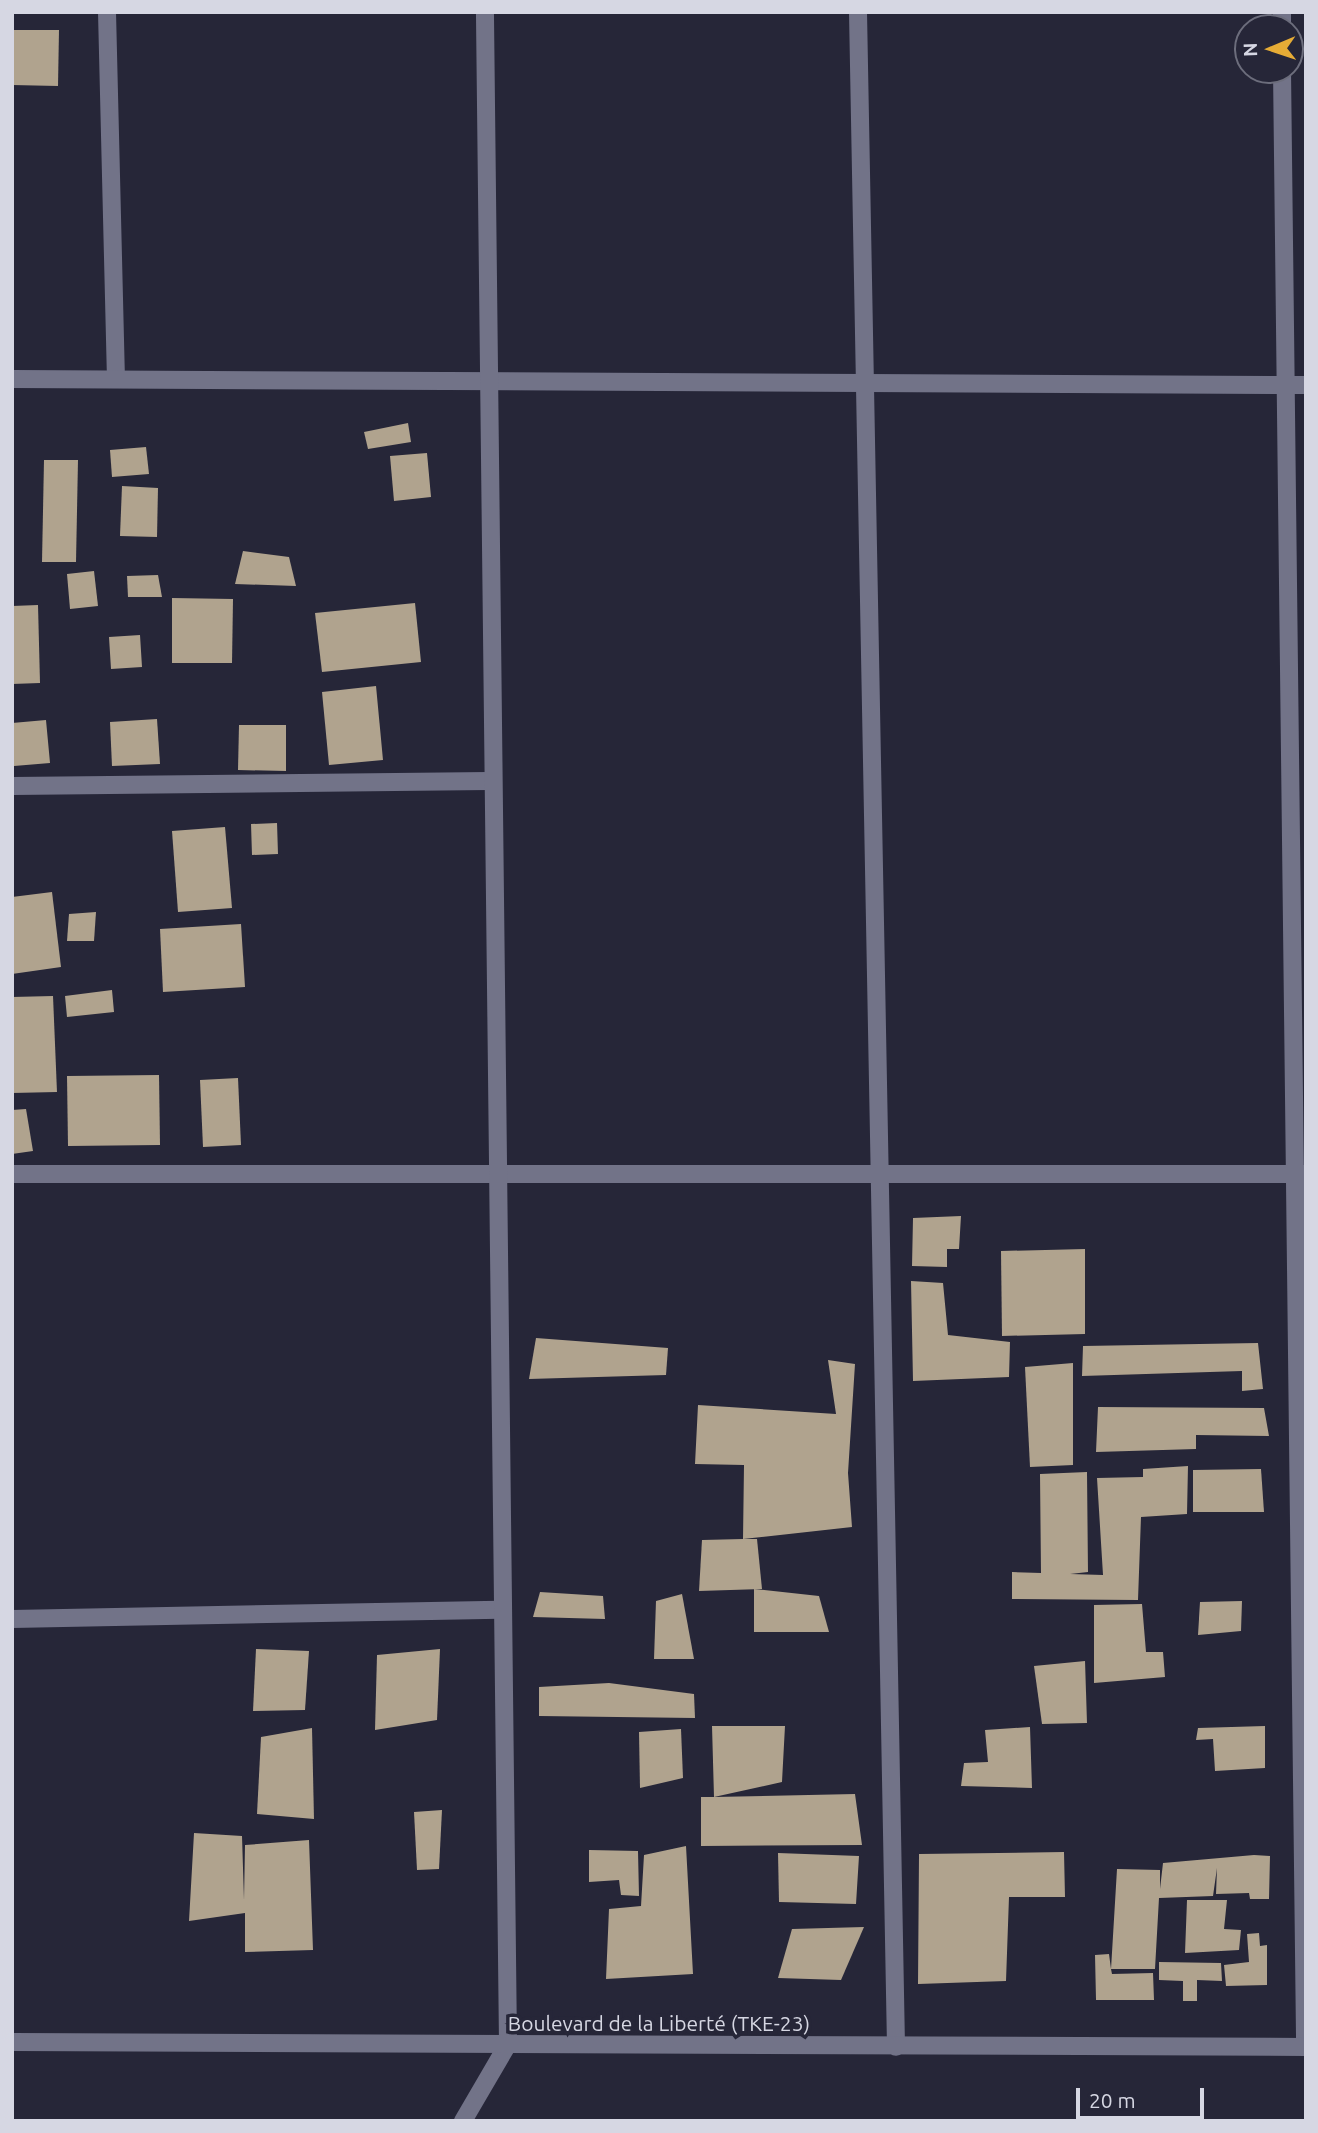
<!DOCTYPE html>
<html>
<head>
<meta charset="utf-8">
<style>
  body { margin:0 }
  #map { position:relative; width:1318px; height:2133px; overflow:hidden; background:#262638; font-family:Ubuntu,sans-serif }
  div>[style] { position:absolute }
  .building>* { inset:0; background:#b0a38e }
  .street>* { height:18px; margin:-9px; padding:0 9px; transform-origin:9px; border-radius:9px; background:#727388 }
  .secondary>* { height:18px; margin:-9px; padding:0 9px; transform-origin:9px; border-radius:9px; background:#727388 }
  span { translate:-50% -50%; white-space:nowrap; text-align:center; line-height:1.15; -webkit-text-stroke:7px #262638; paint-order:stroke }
  .street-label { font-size:21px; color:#d6d7e3 }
  .frame { position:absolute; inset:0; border:14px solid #d6d7e3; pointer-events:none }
  .north { position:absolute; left:1234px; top:14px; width:70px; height:70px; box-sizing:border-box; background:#262638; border:2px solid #6c6d7c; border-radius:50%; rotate:268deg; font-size:19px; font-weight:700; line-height:28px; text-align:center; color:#d6d7e3 }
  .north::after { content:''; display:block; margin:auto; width:24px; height:32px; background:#e6ac36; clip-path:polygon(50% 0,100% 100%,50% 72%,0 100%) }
  .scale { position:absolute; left:1076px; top:2088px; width:128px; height:32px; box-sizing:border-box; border:4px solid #d6d7e3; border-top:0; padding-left:9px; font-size:21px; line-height:24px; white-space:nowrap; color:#d6d7e3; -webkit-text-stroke:5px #262638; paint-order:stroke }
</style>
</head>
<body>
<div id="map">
  <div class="building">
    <div style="clip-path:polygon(12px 30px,59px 30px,58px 86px,12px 85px)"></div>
    <div style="clip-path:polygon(408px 423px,411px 442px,368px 449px,364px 432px)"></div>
    <div style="clip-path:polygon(146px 447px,149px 474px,112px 477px,110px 450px)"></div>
    <div style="clip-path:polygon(427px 453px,431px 497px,394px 501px,390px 456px)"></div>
    <div style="clip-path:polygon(44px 460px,78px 460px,76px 562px,42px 562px)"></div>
    <div style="clip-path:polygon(122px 486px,158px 488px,157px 537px,120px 536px)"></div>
    <div style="clip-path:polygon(243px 551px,289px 557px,296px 586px,235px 584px)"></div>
    <div style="clip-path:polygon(94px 571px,98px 606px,70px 609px,67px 574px)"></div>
    <div style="clip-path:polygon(158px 575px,162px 597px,128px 597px,127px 576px)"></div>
    <div style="clip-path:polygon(172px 598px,233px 599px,232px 663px,172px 663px)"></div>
    <div style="clip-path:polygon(415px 603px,421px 662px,322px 672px,315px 613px)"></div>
    <div style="clip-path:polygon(38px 605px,40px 683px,12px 684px,12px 606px)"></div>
    <div style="clip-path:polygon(140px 635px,142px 667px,111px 669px,109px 637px)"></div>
    <div style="clip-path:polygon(376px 686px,383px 760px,329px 765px,322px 692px)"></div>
    <div style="clip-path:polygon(157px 719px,160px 764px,112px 766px,110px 722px)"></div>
    <div style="clip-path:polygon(46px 720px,50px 763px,14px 766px,12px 723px)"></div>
    <div style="clip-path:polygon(239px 725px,286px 725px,286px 771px,238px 770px)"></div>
    <div style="clip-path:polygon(277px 823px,278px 854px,252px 855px,251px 824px)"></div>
    <div style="clip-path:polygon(225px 827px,232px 908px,178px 912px,172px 831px)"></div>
    <div style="clip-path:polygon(52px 892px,61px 967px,12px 974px,12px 897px)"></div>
    <div style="clip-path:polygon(96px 912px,94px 941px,67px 941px,69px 914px)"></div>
    <div style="clip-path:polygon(241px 924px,245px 987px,163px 992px,160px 929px)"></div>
    <div style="clip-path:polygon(112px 990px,114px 1012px,67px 1017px,65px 996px)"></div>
    <div style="clip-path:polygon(53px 996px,57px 1092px,12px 1093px,12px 997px)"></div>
    <div style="clip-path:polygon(159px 1075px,160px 1145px,68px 1146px,67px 1076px)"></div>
    <div style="clip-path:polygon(238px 1078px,241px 1145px,203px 1147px,200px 1080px)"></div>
    <div style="clip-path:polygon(26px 1109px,33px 1151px,12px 1154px,12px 1110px)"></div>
    <div style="clip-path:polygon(961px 1216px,959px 1249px,947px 1249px,947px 1267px,912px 1266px,913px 1218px)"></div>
    <div style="clip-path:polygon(1085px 1249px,1085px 1334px,1002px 1336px,1001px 1251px)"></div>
    <div style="clip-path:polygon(911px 1281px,943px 1283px,948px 1335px,1010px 1342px,1009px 1377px,913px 1381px)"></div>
    <div style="clip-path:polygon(536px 1338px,668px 1348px,666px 1375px,529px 1379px)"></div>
    <div style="clip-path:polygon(1258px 1343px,1263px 1389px,1242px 1391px,1242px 1371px,1082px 1376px,1083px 1346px)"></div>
    <div style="clip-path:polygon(828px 1360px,855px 1364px,848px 1473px,852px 1527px,743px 1539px,744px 1465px,695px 1464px,698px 1405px,836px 1414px)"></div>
    <div style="clip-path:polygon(1073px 1363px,1073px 1465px,1030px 1467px,1025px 1367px)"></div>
    <div style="clip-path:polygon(1098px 1407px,1264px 1408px,1269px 1436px,1196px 1435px,1196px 1449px,1096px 1452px)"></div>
    <div style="clip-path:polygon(1188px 1466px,1187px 1514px,1141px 1517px,1138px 1600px,1012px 1599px,1012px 1572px,1041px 1573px,1040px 1474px,1087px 1472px,1088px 1572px,1070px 1574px,1103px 1575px,1097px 1478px,1143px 1477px,1143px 1469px)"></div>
    <div style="clip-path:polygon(1261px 1469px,1264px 1512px,1193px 1512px,1193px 1470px)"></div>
    <div style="clip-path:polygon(743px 1539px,757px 1539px,762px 1589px,699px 1591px,702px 1540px)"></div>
    <div style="clip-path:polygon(754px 1589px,819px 1596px,829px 1632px,754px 1632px)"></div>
    <div style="clip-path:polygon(540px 1592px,603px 1596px,605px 1619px,533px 1617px)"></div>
    <div style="clip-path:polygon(682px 1594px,694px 1659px,654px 1659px,656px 1601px)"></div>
    <div style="clip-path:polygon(1242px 1601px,1241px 1631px,1198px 1635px,1200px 1602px)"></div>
    <div style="clip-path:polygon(1142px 1604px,1146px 1652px,1163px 1652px,1165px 1677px,1094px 1683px,1094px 1605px)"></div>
    <div style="clip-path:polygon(256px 1649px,309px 1651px,305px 1710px,253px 1711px)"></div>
    <div style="clip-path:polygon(440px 1649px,437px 1720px,375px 1730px,377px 1655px)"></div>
    <div style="clip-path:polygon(1085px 1661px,1087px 1723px,1042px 1724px,1034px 1666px)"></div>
    <div style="clip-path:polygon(609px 1683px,694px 1694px,695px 1718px,539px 1716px,539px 1687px)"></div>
    <div style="clip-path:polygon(712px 1726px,785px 1726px,782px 1782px,714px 1797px,855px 1794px,862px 1845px,701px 1846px,701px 1797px,714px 1797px)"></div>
    <div style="clip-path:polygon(1265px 1726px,1265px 1768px,1215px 1771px,1213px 1739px,1196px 1740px,1198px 1728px)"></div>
    <div style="clip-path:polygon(1030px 1727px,1032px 1788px,961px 1786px,964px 1763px,988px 1762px,985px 1730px)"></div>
    <div style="clip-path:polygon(312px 1728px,314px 1819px,257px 1814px,261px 1737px)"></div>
    <div style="clip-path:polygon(681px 1729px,683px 1778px,640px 1788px,639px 1732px)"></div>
    <div style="clip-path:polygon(442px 1810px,439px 1869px,417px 1870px,414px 1812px)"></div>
    <div style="clip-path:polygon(194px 1833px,242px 1836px,244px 1900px,245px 1845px,309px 1840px,313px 1950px,245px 1952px,245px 1913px,189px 1921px)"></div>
    <div style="clip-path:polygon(686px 1846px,693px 1974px,606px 1979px,609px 1909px,641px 1906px,644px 1855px)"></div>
    <div style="clip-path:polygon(589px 1850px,638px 1851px,639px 1896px,621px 1895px,619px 1880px,589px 1882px)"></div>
    <div style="clip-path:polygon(1064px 1852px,1065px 1897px,1009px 1897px,1006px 1981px,918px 1984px,919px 1854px)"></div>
    <div style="clip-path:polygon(778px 1853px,859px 1856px,856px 1904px,779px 1902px)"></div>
    <div style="clip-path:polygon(1254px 1855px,1270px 1856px,1269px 1899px,1250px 1899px,1249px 1893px,1216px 1894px,1217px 1868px,1213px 1896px,1159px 1898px,1155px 1969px,1111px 1969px,1112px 1974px,1153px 1973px,1154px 2000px,1096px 2000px,1095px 1955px,1109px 1954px,1111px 1969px,1117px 1869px,1160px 1870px,1160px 1889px,1163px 1863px)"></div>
    <div style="clip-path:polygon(1187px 1900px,1227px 1900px,1224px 1929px,1241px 1930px,1239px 1950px,1185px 1953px)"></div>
    <div style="clip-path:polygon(864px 1927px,841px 1980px,778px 1978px,792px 1929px)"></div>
    <div style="clip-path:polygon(1259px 1933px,1260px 1946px,1267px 1945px,1267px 1985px,1226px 1986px,1224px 1965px,1249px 1962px,1247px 1934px)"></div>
    <div style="clip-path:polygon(1159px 1962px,1221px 1963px,1222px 1981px,1197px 1980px,1197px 2001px,1183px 2001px,1183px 1981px,1159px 1980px)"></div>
  </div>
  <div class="street">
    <div style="left:107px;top:12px;width:366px;rotate:88.6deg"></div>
    <div style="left:858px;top:12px;width:2035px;rotate:88.93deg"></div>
    <div style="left:1282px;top:12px;width:16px;rotate:90deg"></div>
    <div style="left:1282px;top:70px;width:1977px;rotate:89.33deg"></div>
    <div style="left:12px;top:379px;width:1294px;rotate:0.27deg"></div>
    <div style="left:12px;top:786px;width:477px;rotate:-0.6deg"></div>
    <div style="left:12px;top:1174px;width:1294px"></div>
    <div style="left:12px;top:1619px;width:487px;rotate:-1.1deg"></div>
    <div style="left:463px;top:2121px;width:89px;rotate:-59.7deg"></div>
    <div style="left:508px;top:2044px;width:2032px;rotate:-90.65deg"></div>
  </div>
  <div class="secondary">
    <div style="left:12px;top:2042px;width:1294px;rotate:0.22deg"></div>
  </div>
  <div class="street-label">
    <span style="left:659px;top:2023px">Boulevard de la Liberté (TKE-23)</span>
  </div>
  <div class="frame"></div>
  <div class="north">N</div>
  <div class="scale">20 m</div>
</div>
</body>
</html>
